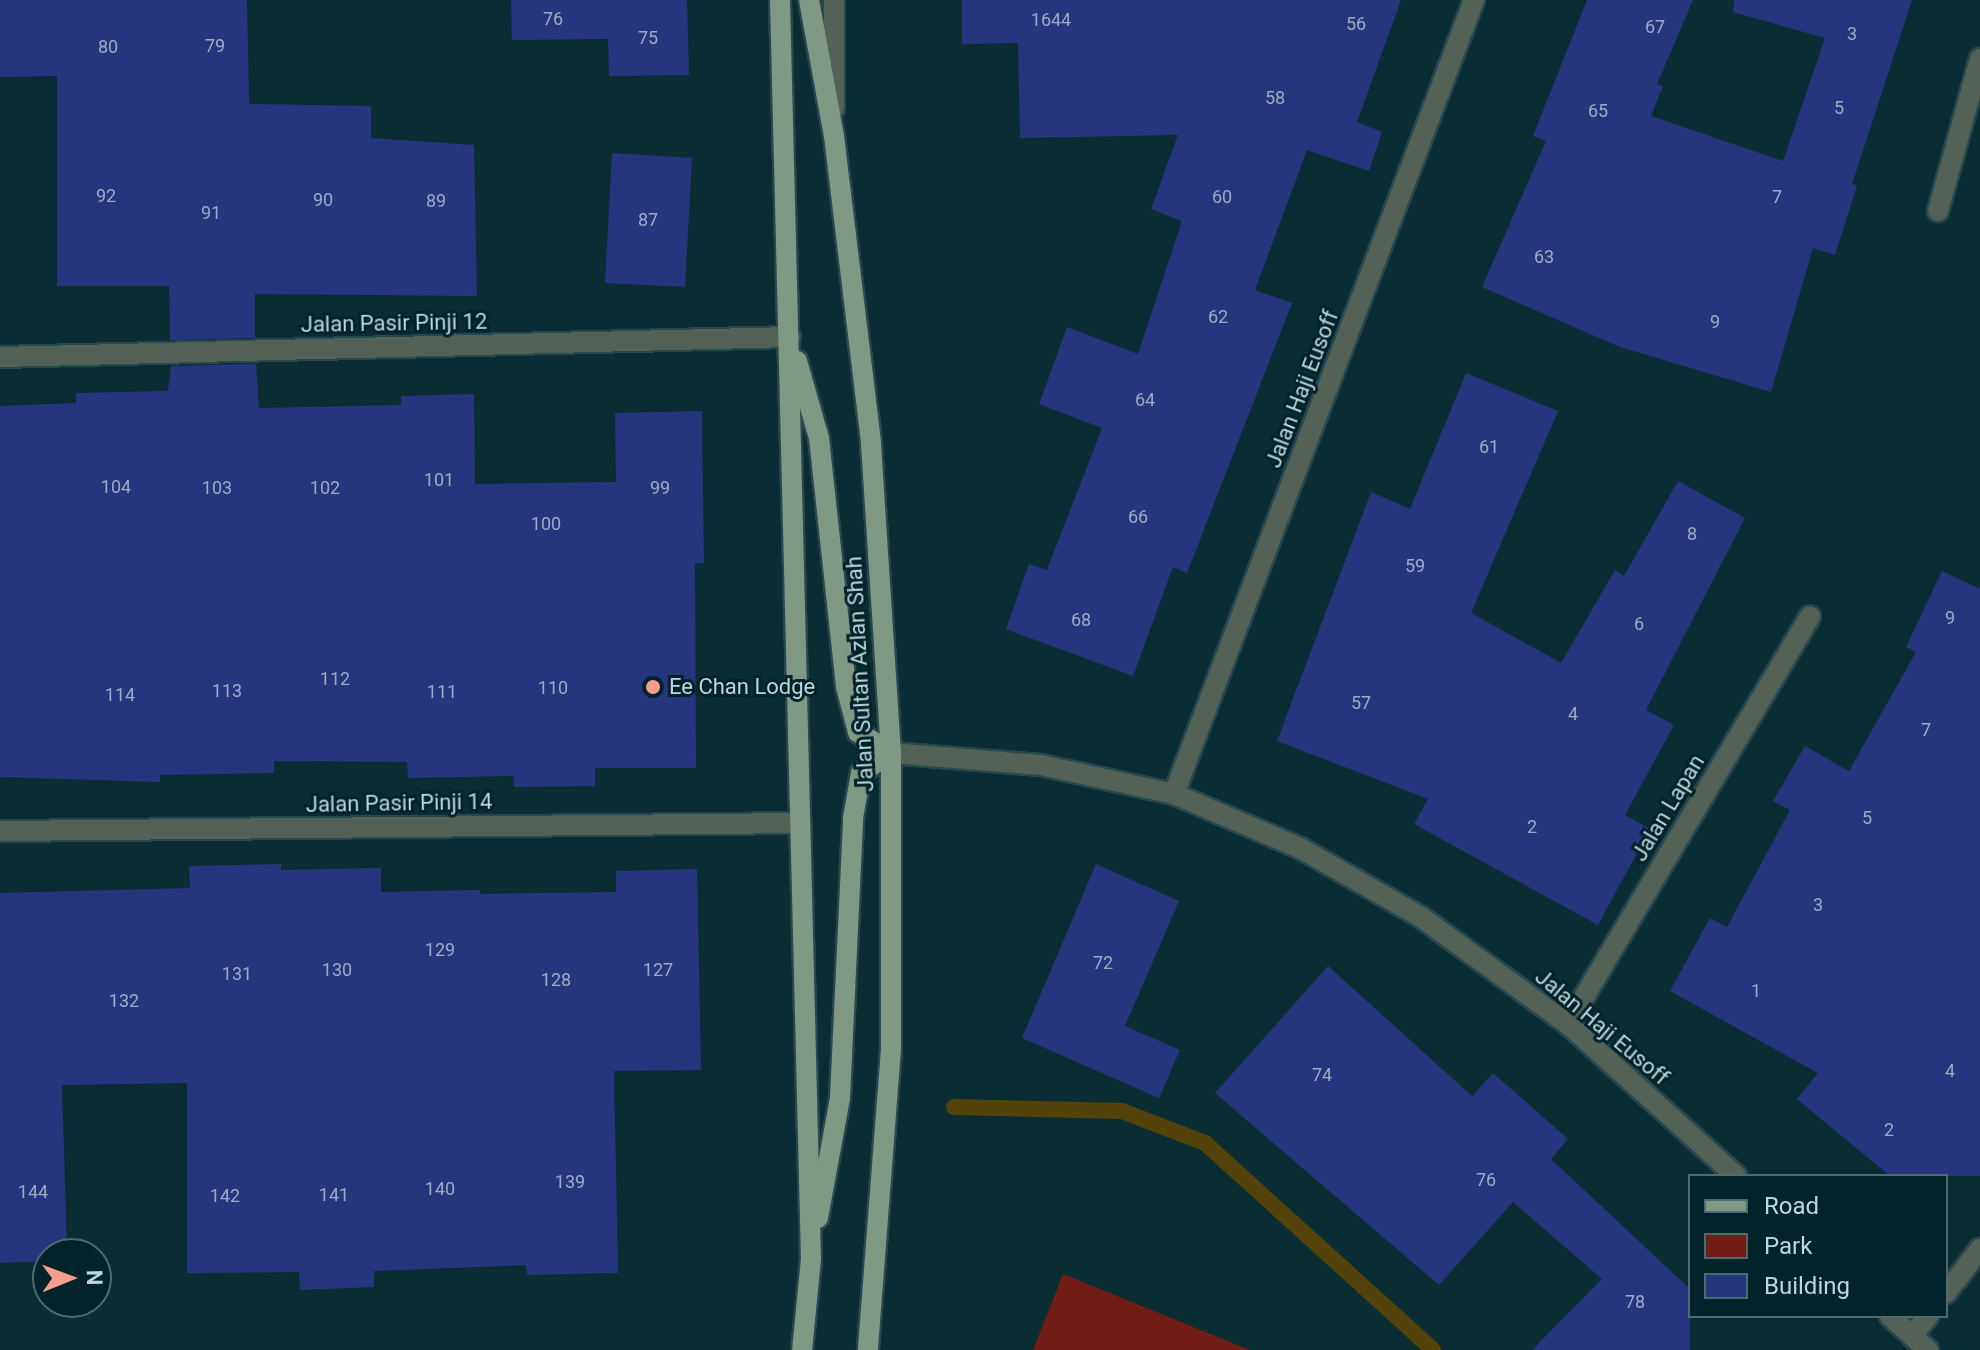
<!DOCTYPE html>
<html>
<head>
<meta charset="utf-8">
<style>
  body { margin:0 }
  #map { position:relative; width:1980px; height:1350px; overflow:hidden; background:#0a2d33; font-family:Roboto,sans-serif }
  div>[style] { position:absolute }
  .green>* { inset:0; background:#711c14 }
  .stream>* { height:16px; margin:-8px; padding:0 8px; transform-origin:8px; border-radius:8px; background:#54420b }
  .building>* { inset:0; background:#26367e }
  .roads { filter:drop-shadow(2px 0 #27484e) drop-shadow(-2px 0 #27484e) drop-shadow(0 2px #27484e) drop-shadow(0 -2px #27484e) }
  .minor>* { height:20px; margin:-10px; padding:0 10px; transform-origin:10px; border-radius:10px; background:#546156 }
  .primary>* { height:20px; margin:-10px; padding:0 10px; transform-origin:10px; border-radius:10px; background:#809984 }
  .dots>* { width:22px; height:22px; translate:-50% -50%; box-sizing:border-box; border:4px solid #012329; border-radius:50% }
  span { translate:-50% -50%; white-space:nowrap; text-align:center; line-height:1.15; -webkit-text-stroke:6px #012329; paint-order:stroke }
  .number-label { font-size:18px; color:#99aec3 }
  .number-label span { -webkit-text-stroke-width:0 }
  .street-label { font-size:22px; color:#bfd6da }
  .poi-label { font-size:22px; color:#bfd6da }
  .left { translate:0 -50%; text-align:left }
  .legend { position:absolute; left:1688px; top:1174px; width:260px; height:144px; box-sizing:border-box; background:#012329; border:2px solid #4d6b70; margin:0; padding:10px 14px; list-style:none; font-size:24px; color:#bfd6da }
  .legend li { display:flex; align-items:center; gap:16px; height:40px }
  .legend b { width:40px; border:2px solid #4d6b70 }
  .north { position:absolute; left:32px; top:1238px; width:80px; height:80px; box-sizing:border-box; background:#012329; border:2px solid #4d6b70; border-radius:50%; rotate:89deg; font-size:22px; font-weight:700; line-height:32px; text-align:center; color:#bfd6da }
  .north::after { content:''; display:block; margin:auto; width:28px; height:36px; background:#f59d8f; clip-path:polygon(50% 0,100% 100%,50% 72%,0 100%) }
</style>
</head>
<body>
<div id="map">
  <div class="green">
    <div style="clip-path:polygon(1063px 1274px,1250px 1350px,1033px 1350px)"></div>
  </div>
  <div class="stream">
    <div style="left:954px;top:1107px;width:168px;rotate:1.4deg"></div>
    <div style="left:1122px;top:1111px;width:89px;rotate:21.1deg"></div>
    <div style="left:1205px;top:1143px;width:308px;rotate:42.2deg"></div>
  </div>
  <div class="building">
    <div style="clip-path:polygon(0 0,247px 0,249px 104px,371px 106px,371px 138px,474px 145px,477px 296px,255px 294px,255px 338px,170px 340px,169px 286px,57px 286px,57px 76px,0 77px)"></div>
    <div style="clip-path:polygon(511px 0,687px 0,689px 75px,609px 76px,608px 39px,512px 40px)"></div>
    <div style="clip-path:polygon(962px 0,1401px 0,1357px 122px,1382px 132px,1369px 171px,1307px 150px,1255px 290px,1292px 303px,1187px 573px,1173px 567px,1133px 676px,1006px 629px,1029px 564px,1047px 570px,1102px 428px,1039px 404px,1067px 327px,1138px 354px,1182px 221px,1151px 209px,1178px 135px,1020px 138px,1018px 43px,962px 44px)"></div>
    <div style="clip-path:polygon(1587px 0,1693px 0,1657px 84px,1663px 86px,1651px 116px,1783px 161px,1825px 38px,1733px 12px,1734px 0,1912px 0,1852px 184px,1857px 186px,1835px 255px,1813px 248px,1771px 392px,1620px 347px,1482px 287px,1546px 141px,1533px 136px)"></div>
    <div style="clip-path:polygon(612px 153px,692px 158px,685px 287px,605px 283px)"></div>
    <div style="clip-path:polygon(256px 364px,259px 408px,401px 405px,401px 396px,474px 394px,475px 484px,616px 482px,615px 413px,702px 411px,704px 563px,695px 563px,696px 768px,595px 768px,595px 786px,514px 787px,513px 776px,408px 778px,407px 762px,274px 761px,274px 773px,160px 775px,160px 782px,0 777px,0 406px,76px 403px,76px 393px,168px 391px,171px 366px)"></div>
    <div style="clip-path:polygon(1466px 373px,1558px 411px,1471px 613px,1561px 663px,1615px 570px,1624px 576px,1678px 481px,1745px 518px,1646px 710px,1674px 725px,1625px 815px,1650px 829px,1598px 925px,1414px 824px,1428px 799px,1277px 741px,1371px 492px,1410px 509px)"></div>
    <div style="clip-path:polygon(1942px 571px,1980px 589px,1980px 1176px,1890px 1176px,1797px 1099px,1818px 1073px,1670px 991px,1710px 918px,1727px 927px,1790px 810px,1773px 801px,1805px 746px,1849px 771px,1916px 652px,1906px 647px)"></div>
    <div style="clip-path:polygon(281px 864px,281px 870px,381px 868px,381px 892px,480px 890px,480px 894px,616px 892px,616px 871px,697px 869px,701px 1070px,614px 1071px,618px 1273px,527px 1275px,526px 1265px,374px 1271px,374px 1287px,300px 1290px,299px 1272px,187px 1273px,187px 1083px,62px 1085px,67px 1254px,48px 1254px,48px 1261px,0 1263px,0 893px,190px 888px,189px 866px)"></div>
    <div style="clip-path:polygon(1096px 864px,1179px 901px,1125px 1026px,1180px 1050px,1159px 1098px,1022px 1038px)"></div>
    <div style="clip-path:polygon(1328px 966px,1472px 1096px,1493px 1073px,1568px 1139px,1551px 1159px,1690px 1289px,1690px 1350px,1532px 1350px,1602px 1279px,1513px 1202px,1439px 1285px,1215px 1093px)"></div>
  </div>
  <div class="roads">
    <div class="minor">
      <div style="left:834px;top:0;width:108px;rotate:90deg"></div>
      <div style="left:1938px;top:211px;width:158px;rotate:-74.6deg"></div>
      <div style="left:0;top:357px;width:790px;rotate:-1.45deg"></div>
      <div style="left:891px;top:753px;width:150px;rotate:4.6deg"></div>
      <div style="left:1041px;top:765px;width:136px;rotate:12.3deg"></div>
      <div style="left:1174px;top:794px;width:137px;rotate:23.2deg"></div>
      <div style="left:1300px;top:848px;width:139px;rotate:29.7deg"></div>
      <div style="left:1421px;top:917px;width:182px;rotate:36.1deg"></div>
      <div style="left:1568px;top:1024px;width:227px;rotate:42.1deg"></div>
      <div style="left:1174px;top:794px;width:849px;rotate:-69.3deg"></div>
      <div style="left:0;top:831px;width:798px;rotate:-0.57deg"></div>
      <div style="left:1568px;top:1024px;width:474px;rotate:-59.3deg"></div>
      <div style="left:1946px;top:1293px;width:56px;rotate:-52.3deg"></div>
      <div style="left:1890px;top:1316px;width:51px;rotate:41.8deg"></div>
      <div style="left:1912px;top:1336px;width:26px;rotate:-51deg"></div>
    </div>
    <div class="primary">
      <div style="left:780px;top:0;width:1259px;rotate:88.59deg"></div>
      <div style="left:811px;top:1259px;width:91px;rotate:95.6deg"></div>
      <div style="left:809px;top:0;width:138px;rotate:79.6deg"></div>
      <div style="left:834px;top:136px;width:310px;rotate:83.1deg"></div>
      <div style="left:871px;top:444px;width:310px;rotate:86.3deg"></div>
      <div style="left:891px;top:753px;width:296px;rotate:90deg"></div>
      <div style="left:891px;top:1049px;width:302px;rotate:94.4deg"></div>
      <div style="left:797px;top:361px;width:80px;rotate:74.1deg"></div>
      <div style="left:819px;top:438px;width:250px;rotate:83.8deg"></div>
      <div style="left:846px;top:687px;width:47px;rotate:75.1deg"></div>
      <div style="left:858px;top:732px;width:39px;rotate:32deg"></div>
      <div style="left:818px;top:1218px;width:122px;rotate:-79.6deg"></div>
      <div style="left:840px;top:1098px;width:280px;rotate:-87.3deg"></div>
      <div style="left:853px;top:818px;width:46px;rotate:-79.9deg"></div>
      <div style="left:861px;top:773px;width:36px;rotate:-34deg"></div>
    </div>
  </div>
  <div class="dots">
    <div style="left:653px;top:687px;background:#f59d8f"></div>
  </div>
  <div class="number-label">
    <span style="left:553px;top:19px">76</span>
    <span style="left:1051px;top:20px">1644</span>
    <span style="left:1356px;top:24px">56</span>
    <span style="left:1655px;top:27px">67</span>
    <span style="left:1852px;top:34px">3</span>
    <span style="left:648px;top:38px">75</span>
    <span style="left:215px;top:46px">79</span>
    <span style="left:108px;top:47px">80</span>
    <span style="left:1275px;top:98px">58</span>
    <span style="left:1839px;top:108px">5</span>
    <span style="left:1598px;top:111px">65</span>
    <span style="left:106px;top:196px">92</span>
    <span style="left:1222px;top:197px">60</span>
    <span style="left:1777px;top:197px">7</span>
    <span style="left:323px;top:200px">90</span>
    <span style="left:436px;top:201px">89</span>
    <span style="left:211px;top:213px">91</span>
    <span style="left:648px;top:220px">87</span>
    <span style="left:1544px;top:257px">63</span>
    <span style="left:1218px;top:317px">62</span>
    <span style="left:1715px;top:322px">9</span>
    <span style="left:1145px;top:400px">64</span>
    <span style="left:1489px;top:447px">61</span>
    <span style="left:439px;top:480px">101</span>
    <span style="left:116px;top:487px">104</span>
    <span style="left:217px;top:488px">103</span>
    <span style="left:325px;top:488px">102</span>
    <span style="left:660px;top:488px">99</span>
    <span style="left:1138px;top:517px">66</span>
    <span style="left:546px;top:524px">100</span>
    <span style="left:1692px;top:534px">8</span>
    <span style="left:1415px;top:566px">59</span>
    <span style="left:1950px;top:618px">9</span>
    <span style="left:1081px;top:620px">68</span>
    <span style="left:1639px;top:624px">6</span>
    <span style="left:335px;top:679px">112</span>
    <span style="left:553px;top:688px">110</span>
    <span style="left:227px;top:691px">113</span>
    <span style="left:442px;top:692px">111</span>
    <span style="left:120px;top:695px">114</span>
    <span style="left:1361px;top:703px">57</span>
    <span style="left:1573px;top:714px">4</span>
    <span style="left:1926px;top:730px">7</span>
    <span style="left:1867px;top:818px">5</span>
    <span style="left:1532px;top:827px">2</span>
    <span style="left:1818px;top:905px">3</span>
    <span style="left:440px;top:950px">129</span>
    <span style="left:1103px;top:963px">72</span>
    <span style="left:337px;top:970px">130</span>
    <span style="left:658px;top:970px">127</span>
    <span style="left:237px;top:974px">131</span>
    <span style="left:556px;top:980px">128</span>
    <span style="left:1756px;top:991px">1</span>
    <span style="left:124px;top:1001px">132</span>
    <span style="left:1950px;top:1071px">4</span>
    <span style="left:1322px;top:1075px">74</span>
    <span style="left:1889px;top:1130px">2</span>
    <span style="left:1486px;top:1180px">76</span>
    <span style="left:570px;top:1182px">139</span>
    <span style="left:440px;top:1189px">140</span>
    <span style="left:33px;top:1192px">144</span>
    <span style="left:334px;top:1195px">141</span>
    <span style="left:225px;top:1196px">142</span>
    <span style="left:1635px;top:1302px">78</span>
  </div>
  <div class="street-label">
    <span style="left:394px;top:323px;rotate:-1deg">Jalan Pasir Pinji 12</span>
    <span style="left:1302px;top:389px;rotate:-69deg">Jalan Haji Eusoff</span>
    <span style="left:860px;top:674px;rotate:-93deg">Jalan Sultan Azlan Shah</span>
    <span style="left:399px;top:803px;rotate:-1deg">Jalan Pasir Pinji 14</span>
    <span style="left:1668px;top:808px;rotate:-59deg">Jalan Lapan</span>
    <span style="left:1602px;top:1027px;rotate:40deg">Jalan Haji Eusoff</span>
  </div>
  <div class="poi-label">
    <span class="left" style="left:669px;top:687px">Ee Chan Lodge</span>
  </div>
  <ul class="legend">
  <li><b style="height:10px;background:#809984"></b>Road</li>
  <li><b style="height:22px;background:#711c14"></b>Park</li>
  <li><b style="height:22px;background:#26367e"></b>Building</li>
  </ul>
  <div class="north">N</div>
</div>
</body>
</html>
